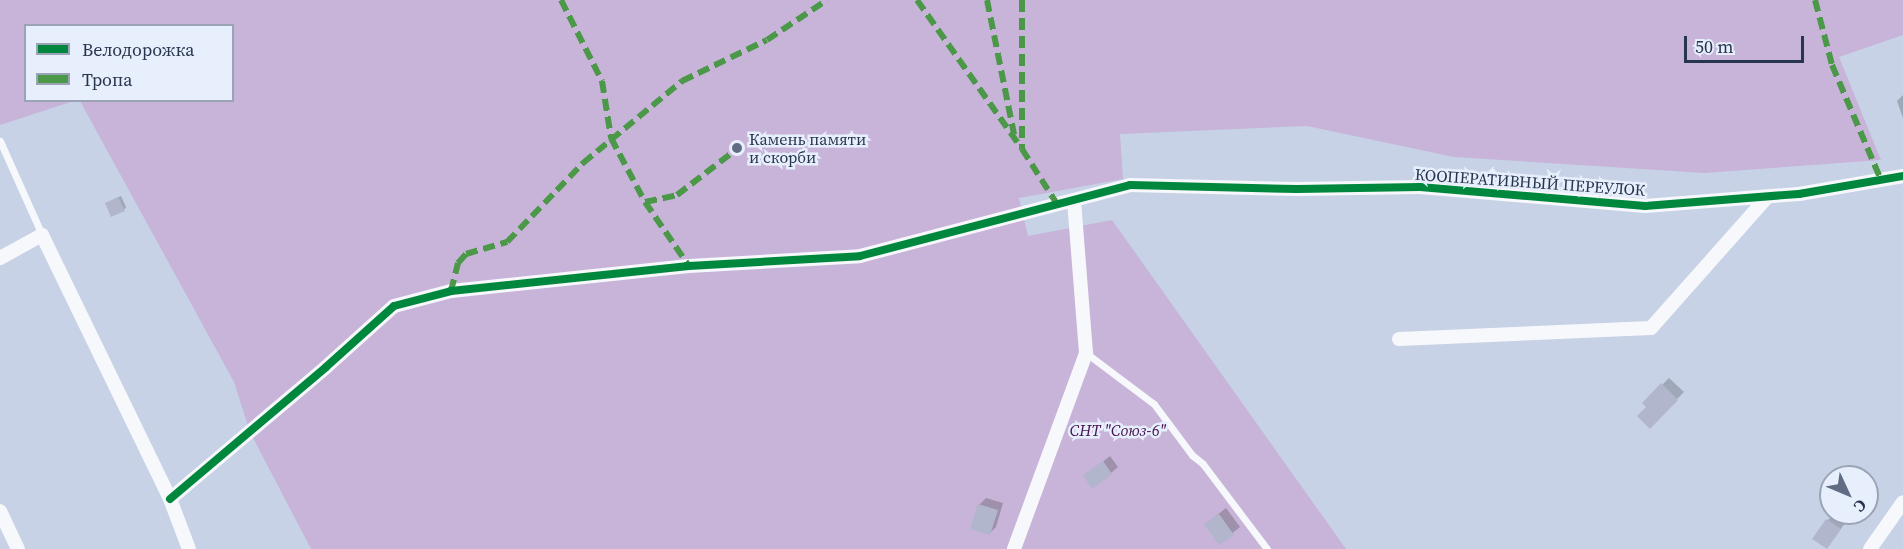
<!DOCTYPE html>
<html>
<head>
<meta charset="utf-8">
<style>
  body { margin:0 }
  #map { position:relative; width:1903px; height:549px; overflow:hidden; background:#c7d2e7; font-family:"Source Serif 4",serif }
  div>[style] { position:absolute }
  .green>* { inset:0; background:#c7b4d8 }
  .shadow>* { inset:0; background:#0003 }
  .building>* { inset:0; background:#b2b6cc }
  .service>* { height:7px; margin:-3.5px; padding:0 3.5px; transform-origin:3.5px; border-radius:3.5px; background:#f7f8fb }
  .minor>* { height:14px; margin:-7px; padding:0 7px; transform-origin:7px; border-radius:7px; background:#f7f8fb }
  .quiet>* { height:6px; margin-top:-3px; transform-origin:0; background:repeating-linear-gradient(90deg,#4c9849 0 12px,transparent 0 18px) }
  .cycleway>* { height:8px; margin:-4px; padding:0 4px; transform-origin:4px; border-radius:4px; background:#00873e }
  .dots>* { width:16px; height:16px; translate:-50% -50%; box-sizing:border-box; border:3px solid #e7eefc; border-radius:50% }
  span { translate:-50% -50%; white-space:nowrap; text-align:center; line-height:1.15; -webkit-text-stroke:5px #e7eefc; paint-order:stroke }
  .poi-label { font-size:16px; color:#28354e }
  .left { translate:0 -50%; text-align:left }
  .street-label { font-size:16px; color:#28354e }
  .park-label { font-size:16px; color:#470f4d; font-style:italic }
  .legend { position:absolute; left:24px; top:24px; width:210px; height:78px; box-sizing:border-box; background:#e7eefc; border:2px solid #9ba4b6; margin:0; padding:8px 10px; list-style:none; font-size:18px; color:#28354e }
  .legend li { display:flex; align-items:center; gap:12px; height:30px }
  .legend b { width:30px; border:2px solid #9ba4b6 }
  .north { position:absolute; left:1819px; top:465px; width:60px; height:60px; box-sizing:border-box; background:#e7eefc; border:2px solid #9ba4b6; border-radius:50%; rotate:134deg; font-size:16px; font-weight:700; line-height:24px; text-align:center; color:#28354e }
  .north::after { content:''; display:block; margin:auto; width:21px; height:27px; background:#606c84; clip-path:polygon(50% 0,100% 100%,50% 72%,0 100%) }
  .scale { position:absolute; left:1684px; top:36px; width:120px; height:27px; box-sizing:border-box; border:3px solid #28354e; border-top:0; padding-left:8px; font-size:18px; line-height:21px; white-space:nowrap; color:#28354e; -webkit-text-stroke:4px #e7eefc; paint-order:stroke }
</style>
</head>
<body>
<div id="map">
  <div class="green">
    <div style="clip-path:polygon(0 0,1903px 0,1903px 35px,1839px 57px,1881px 160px,1704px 173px,1454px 157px,1307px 126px,1120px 134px,1123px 179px,1019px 198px,1028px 236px,1112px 220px,1346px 549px,311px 549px,250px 432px,234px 382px,80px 101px,232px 100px,232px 26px,26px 26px,26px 100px,74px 101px,0 125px)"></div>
  </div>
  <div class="shadow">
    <div style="clip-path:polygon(1903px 95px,1903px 118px,1897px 101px)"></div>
    <div style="clip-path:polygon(121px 196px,126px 207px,124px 210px,107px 203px)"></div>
    <div style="clip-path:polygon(1669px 378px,1684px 392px,1650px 427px,1648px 407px,1644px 403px)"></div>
    <div style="clip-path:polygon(1110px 456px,1118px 467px,1111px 473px,1085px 476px)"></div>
    <div style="clip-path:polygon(986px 498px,1003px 503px,996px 527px,989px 534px,979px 505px)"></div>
    <div style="clip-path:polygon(1226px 508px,1240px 527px,1220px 543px,1206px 524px)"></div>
    <div style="clip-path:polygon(1834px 514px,1846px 522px,1827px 547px,1828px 520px)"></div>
  </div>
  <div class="building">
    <div style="clip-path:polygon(118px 197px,125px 211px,111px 217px,105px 203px)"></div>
    <div style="clip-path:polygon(1661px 383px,1678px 400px,1650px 429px,1637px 416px,1646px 407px,1642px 403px)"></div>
    <div style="clip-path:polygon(1103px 461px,1112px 474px,1092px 489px,1083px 475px)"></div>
    <div style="clip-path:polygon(978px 504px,998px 510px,990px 535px,970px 529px)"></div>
    <div style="clip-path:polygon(1219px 514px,1234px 535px,1219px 545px,1204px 524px)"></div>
    <div style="clip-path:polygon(1826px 519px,1841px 529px,1827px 549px,1812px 539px)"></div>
  </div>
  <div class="service">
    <div style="left:0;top:141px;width:103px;rotate:65.9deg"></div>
    <div style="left:1086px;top:353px;width:85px;rotate:36.9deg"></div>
    <div style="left:1154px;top:404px;width:64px;rotate:53.3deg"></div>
    <div style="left:1192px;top:455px;width:14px;rotate:39deg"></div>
    <div style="left:1203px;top:464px;width:106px;rotate:53deg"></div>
  </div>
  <div class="minor">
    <div style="left:0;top:258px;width:48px;rotate:-28.7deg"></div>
    <div style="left:42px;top:235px;width:293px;rotate:64.1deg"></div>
    <div style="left:170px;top:499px;width:53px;rotate:69.2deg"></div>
    <div style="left:1399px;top:339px;width:252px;rotate:-2.5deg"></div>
    <div style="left:1651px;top:328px;width:176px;rotate:-48.4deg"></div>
    <div style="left:170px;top:499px;width:204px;rotate:-40.2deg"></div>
    <div style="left:326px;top:367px;width:91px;rotate:-41.9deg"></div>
    <div style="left:394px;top:306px;width:59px;rotate:-14.7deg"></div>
    <div style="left:451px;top:291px;width:239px;rotate:-6deg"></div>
    <div style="left:689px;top:266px;width:171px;rotate:-3.3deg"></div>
    <div style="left:860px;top:256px;width:279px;rotate:-14.7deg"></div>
    <div style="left:1130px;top:185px;width:167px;rotate:1.4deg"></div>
    <div style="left:1297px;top:189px;width:123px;rotate:-0.9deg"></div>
    <div style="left:1420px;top:187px;width:226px;rotate:4.8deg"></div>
    <div style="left:1645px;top:206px;width:154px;rotate:-4.5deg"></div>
    <div style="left:1799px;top:194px;width:106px;rotate:-9.8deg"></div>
    <div style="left:0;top:511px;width:42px;rotate:64.7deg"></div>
    <div style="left:1014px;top:549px;width:209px;rotate:-69.8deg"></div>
    <div style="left:1086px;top:353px;width:153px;rotate:-94.5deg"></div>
    <div style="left:1870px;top:549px;width:57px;rotate:-54.9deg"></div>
  </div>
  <div class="quiet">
    <div style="left:561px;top:0;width:91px;rotate:63.2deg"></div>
    <div style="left:602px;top:81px;width:58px;rotate:81deg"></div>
    <div style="left:611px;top:138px;width:72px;rotate:62deg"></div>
    <div style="left:645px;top:202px;width:78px;rotate:55.5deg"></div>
    <div style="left:917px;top:0;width:182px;rotate:54.8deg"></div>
    <div style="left:987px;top:0;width:137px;rotate:78.6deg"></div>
    <div style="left:1022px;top:0;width:149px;rotate:90deg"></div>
    <div style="left:1022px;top:149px;width:65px;rotate:57.5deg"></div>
    <div style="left:1815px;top:0;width:67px;rotate:75.3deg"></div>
    <div style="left:1832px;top:65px;width:125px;rotate:66.9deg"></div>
    <div style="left:645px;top:202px;width:33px;rotate:-12deg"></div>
    <div style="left:677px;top:195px;width:76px;rotate:-37.5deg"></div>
    <div style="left:451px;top:291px;width:29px;rotate:-76deg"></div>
    <div style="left:458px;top:263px;width:12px;rotate:-48deg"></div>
    <div style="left:466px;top:254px;width:43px;rotate:-16.3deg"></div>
    <div style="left:507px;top:242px;width:110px;rotate:-46.1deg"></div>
    <div style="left:583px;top:163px;width:129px;rotate:-39.6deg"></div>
    <div style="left:682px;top:81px;width:94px;rotate:-25.8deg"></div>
    <div style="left:767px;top:40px;width:72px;rotate:-33.7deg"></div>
  </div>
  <div class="cycleway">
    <div style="left:170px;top:499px;width:204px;rotate:-40.2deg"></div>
    <div style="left:326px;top:367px;width:91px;rotate:-41.9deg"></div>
    <div style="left:394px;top:306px;width:59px;rotate:-14.7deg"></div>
    <div style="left:451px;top:291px;width:239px;rotate:-6deg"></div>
    <div style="left:689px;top:266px;width:171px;rotate:-3.3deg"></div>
    <div style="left:860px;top:256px;width:279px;rotate:-14.7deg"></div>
    <div style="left:1130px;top:185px;width:167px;rotate:1.4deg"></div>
    <div style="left:1297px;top:189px;width:123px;rotate:-0.9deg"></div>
    <div style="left:1420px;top:187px;width:226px;rotate:4.8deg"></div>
    <div style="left:1645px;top:206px;width:154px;rotate:-4.5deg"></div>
    <div style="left:1799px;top:194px;width:106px;rotate:-9.8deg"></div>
  </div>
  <div class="dots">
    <div style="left:737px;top:148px;background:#606c84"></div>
  </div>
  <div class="poi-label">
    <span class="left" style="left:749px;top:148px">Камень памяти<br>и скорби</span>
  </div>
  <div class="street-label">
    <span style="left:1530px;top:182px;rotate:4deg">КООПЕРАТИВНЫЙ ПЕРЕУЛОК</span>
  </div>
  <div class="park-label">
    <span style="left:1118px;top:430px">СНТ "Союз-6"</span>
  </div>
  <ul class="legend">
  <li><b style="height:8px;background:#00873e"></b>Велодорожка</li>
  <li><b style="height:8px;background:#4c9849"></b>Тропа</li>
  </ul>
  <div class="north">С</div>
  <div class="scale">50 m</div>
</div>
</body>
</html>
